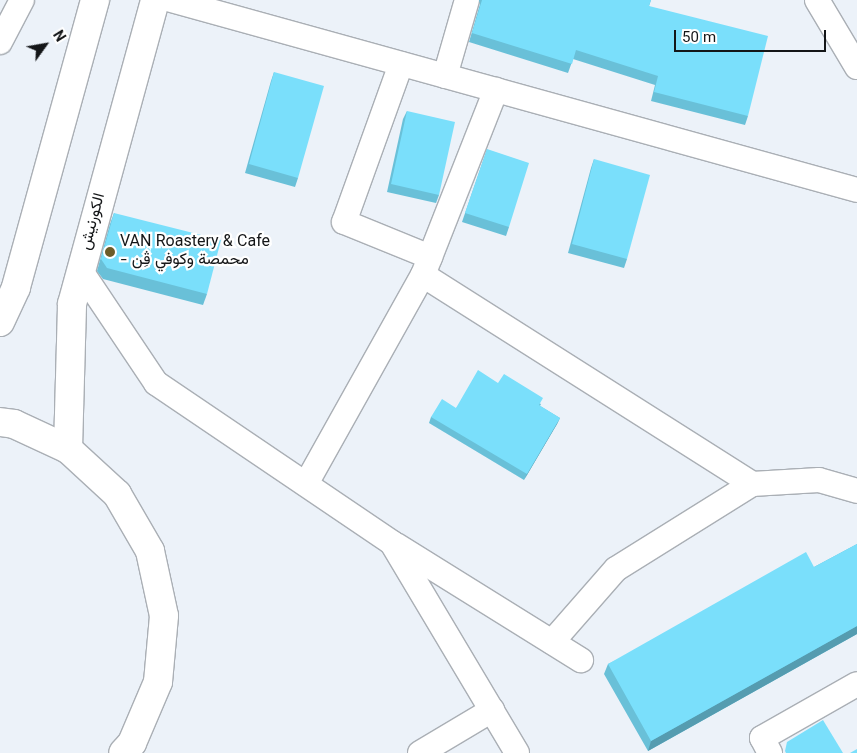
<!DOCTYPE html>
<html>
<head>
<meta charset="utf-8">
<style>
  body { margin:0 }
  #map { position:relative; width:857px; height:753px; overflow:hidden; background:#ecf2f9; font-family:Georgia,Vazirmatn,serif }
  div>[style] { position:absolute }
  .roads { filter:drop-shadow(1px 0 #aaafb5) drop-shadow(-1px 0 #aaafb5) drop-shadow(0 1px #aaafb5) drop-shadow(0 -1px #aaafb5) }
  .minor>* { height:24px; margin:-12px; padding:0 12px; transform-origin:12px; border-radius:12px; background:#fff }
  .major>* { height:28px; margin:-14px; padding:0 14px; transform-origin:14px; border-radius:14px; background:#fff }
  .wall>* { inset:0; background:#69c0d8 }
  .shaded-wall>* { inset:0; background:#559cb0 }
  .building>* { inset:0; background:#7adffb }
  .dots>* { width:14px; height:14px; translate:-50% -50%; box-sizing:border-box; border:2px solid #fff; border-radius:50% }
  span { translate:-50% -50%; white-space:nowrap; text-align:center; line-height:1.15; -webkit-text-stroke:4.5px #fff; paint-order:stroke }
  .street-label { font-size:16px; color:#141618 }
  .poi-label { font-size:16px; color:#141618 }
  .left { translate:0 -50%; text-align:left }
  .north { position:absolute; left:20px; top:20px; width:50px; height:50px; -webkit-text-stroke:4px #fff; paint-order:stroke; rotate:58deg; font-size:14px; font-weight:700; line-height:20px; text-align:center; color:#141618 }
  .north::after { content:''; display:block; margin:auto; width:18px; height:22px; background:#141618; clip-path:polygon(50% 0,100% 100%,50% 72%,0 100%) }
  .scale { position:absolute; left:674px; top:30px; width:152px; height:22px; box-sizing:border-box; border:2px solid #141618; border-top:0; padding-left:6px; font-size:15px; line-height:18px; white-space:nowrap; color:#141618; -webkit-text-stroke:4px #fff; paint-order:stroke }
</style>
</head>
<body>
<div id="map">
  <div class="roads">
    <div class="minor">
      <div style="left:171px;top:0;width:712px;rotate:15.48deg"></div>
      <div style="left:817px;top:0;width:78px;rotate:59.2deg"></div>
      <div style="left:0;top:42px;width:47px;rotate:-62.4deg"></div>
      <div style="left:401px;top:64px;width:168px;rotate:109.8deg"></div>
      <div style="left:344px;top:222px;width:93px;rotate:22.1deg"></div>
      <div style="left:445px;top:76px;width:79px;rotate:-73.9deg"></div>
      <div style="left:81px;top:271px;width:135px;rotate:56.2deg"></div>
      <div style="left:156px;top:383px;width:285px;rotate:34.1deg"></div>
      <div style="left:392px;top:543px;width:244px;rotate:59.2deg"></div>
      <div style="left:423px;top:275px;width:390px;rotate:32.4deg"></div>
      <div style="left:306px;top:484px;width:240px;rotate:-60.8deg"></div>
      <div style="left:423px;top:275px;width:199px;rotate:-68.5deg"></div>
      <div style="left:396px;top:545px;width:218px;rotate:31.9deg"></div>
      <div style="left:552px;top:642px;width:97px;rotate:-48.8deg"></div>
      <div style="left:616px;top:569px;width:160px;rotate:-32deg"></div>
      <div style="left:752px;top:484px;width:67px;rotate:-3.4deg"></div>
      <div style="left:819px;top:480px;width:40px;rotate:16deg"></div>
      <div style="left:420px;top:753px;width:84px;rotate:-30.8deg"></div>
      <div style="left:770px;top:753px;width:17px;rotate:-118deg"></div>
      <div style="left:762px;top:738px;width:109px;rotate:-29.6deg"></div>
    </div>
    <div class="major">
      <div style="left:0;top:322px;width:38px;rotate:-65deg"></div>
      <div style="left:16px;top:287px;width:298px;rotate:-74.6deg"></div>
      <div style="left:0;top:422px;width:14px;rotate:8deg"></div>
      <div style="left:14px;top:424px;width:60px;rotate:24.8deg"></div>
      <div style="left:68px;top:449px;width:67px;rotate:42.6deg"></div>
      <div style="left:117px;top:494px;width:66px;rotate:59.9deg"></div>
      <div style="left:150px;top:551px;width:66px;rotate:77.8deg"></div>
      <div style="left:164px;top:616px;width:66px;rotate:95.2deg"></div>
      <div style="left:158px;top:682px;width:66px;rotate:113.1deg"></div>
      <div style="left:132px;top:743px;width:13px;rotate:132deg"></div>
      <div style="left:68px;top:449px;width:145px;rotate:-88.4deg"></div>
      <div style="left:72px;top:304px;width:315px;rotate:-74.7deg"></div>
    </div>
  </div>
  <div class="wall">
    <div style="clip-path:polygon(479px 0,651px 0,649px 6px,748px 116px,745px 125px,651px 101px,655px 85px,573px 59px,568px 73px,469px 42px,480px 4px)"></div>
    <div style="clip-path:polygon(274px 72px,298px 178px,295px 187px,245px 173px,271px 81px)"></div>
    <div style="clip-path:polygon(407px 111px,439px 195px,436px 203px,387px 192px,403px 119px)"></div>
    <div style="clip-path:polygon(487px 149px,509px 227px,506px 236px,462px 222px)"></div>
    <div style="clip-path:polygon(594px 159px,627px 259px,624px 268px,568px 253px,591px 168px)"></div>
    <div style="clip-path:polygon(114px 213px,207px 294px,203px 305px,103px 279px,97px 271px,110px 224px)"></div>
    <div style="clip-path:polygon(498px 383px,541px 404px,540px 406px,560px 418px,557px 424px,524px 480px,429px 423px,431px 417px,456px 408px)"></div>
    <div style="clip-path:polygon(857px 544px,857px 634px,648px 751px,604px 674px,608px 664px,814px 567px)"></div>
  </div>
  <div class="shaded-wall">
    <div style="clip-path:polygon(560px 418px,557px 424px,524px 480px,527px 474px)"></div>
    <div style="clip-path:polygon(857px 626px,857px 634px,648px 751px,651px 741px)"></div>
  </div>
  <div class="building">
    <div style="clip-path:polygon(482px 0,651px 0,649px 6px,768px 36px,748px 116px,654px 92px,658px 76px,576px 50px,572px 64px,472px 33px)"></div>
    <div style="clip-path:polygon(274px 72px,324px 86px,298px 178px,249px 164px)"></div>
    <div style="clip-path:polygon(407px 111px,455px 122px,439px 195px,391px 184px)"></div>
    <div style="clip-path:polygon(487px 149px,529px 163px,509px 227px,465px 213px)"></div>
    <div style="clip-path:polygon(594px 159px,650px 175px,627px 259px,572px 244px)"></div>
    <div style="clip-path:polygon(114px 213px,221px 240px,207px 294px,107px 268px,101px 259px)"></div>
    <div style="clip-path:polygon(478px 370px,498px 383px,504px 374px,543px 398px,539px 405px,560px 418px,527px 474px,431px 417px,442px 399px,456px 408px)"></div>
    <div style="clip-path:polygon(857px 544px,857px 626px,651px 741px,608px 664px,806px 552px,814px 567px)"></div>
    <div style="clip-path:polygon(823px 720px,843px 753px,786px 753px,785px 751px,787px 742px)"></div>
    <div style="clip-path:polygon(857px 749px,857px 753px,850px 753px)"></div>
  </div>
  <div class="dots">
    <div style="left:110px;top:252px;background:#6c5c29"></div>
  </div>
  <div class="street-label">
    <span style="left:94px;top:222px;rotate:-75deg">الكورنيش</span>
  </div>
  <div class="poi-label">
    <span class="left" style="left:120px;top:252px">VAN Roastery &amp; Cafe<br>- محمصة وكوفي ڤِن</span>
  </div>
  <div class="north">N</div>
  <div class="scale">50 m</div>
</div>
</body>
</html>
